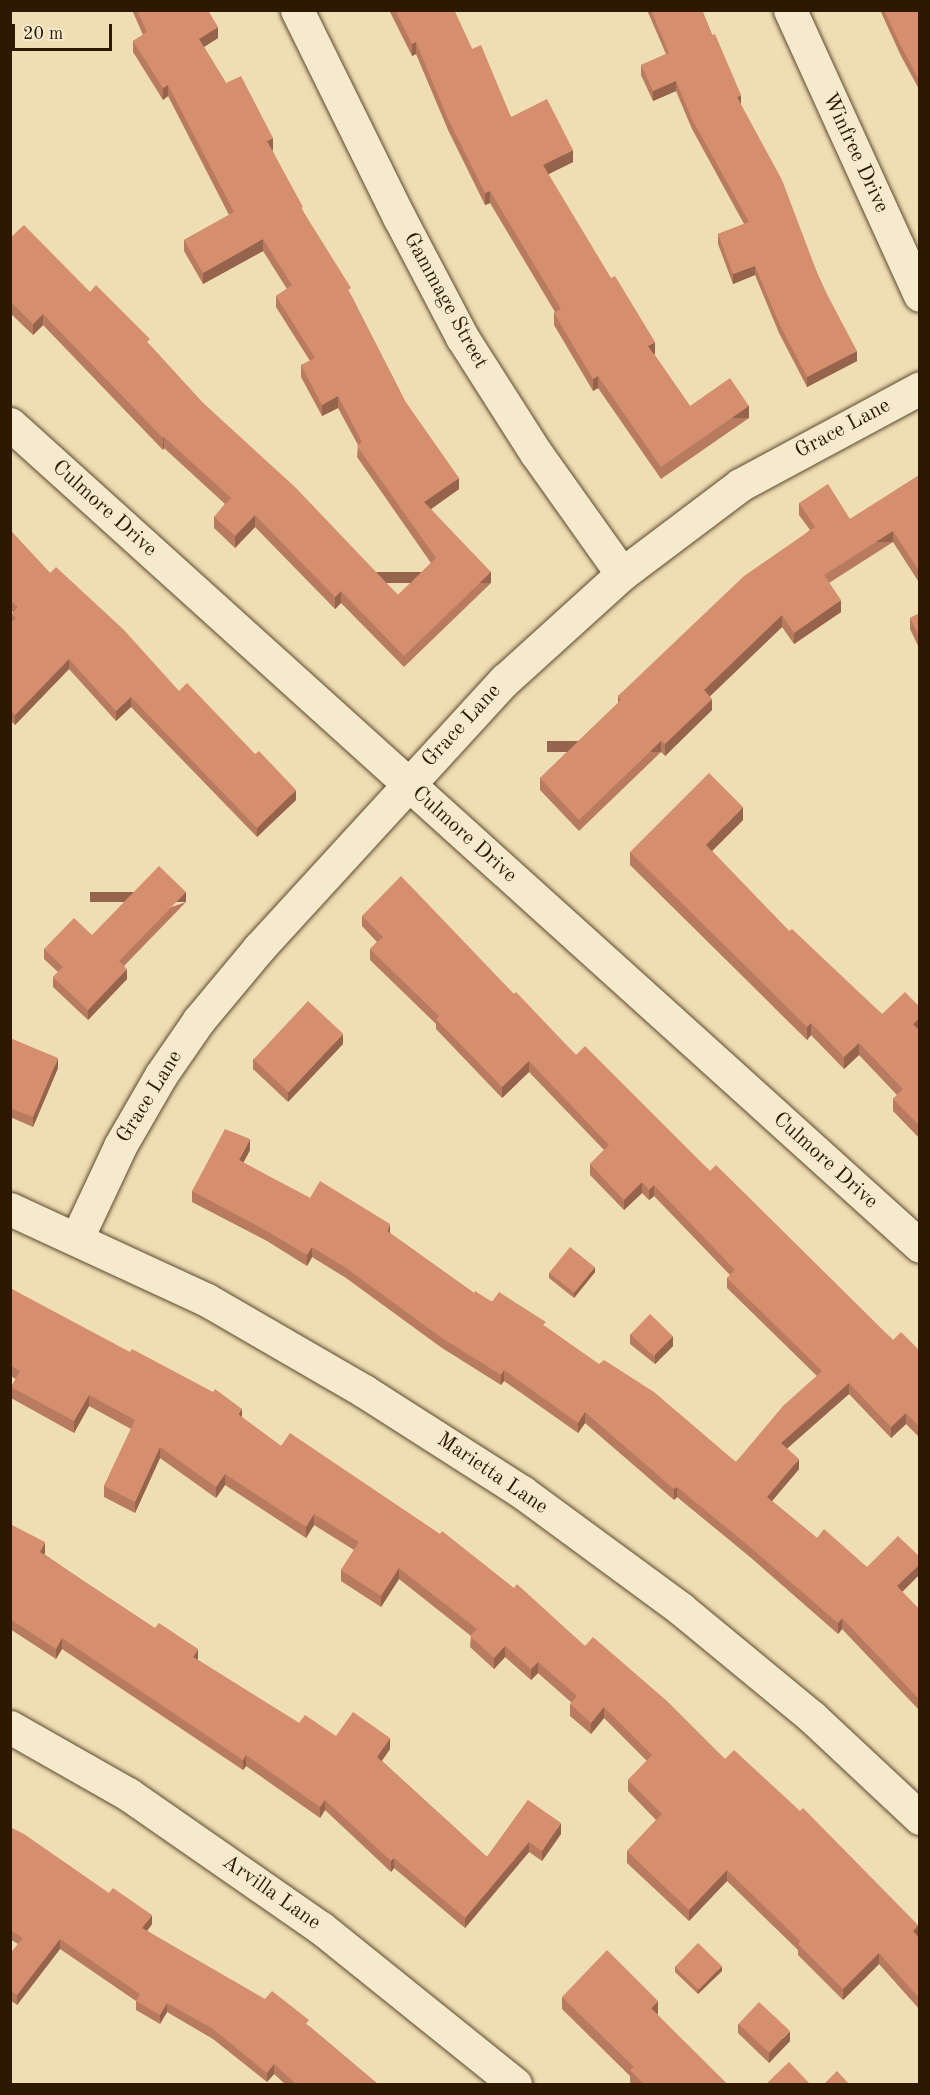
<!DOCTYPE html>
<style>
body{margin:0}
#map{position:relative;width:930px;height:2095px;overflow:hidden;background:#efddb3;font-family:"Old Standard TT",serif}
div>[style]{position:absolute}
.roads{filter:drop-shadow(0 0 2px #5e4a2d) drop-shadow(0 0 2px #5e4a2d)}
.minor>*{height:33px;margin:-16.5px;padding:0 16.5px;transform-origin:16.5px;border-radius:16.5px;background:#f5e9ce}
.wall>*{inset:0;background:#b87b5f}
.shaded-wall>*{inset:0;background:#96644d;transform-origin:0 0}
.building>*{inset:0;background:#d68f6e;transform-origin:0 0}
span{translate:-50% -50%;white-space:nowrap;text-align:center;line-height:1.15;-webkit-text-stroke:4.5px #f5e9ce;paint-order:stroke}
.street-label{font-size:21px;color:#2e1900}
.frame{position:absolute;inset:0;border:12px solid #2e1900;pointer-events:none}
.scale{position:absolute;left:12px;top:24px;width:100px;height:27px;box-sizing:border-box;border:3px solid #2e1900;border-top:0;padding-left:8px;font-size:18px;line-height:21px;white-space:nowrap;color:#2e1900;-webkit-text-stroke:4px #f5e9ce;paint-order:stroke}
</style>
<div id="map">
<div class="roads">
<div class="minor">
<i style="left:297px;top:10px;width:231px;rotate:63.8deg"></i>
<i style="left:399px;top:217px;width:136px;rotate:62.3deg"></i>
<i style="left:462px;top:337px;width:138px;rotate:57.5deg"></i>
<i style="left:536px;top:453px;width:148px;rotate:54.6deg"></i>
<i style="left:790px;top:10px;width:313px;rotate:65.5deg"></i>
<i style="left:10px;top:424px;width:1226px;rotate:42.09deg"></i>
<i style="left:10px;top:1209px;width:217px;rotate:24.8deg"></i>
<i style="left:207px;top:1300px;width:181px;rotate:30.1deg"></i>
<i style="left:364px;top:1391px;width:188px;rotate:32.6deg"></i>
<i style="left:522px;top:1492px;width:197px;rotate:36.3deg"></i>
<i style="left:681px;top:1609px;width:170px;rotate:39.5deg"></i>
<i style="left:812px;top:1717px;width:148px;rotate:43.1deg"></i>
<i style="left:77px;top:1238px;width:102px;rotate:-64.9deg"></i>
<i style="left:120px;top:1146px;width:82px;rotate:-60deg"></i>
<i style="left:161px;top:1075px;width:67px;rotate:-55.4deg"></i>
<i style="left:199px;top:1020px;width:94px;rotate:-50.2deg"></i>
<i style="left:259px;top:948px;width:364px;rotate:-47.5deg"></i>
<i style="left:505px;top:680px;width:158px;rotate:-42.2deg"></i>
<i style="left:622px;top:574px;width:148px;rotate:-37deg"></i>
<i style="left:740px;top:485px;width:204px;rotate:-28.3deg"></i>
<i style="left:10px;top:1727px;width:136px;rotate:29.6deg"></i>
<i style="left:128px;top:1794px;width:235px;rotate:34.8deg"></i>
<i style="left:321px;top:1928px;width:249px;rotate:38.8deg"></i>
</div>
</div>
<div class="wall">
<i style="clip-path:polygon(132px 10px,208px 10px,218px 38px,204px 47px,226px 83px,273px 150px,272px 150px,303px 211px,351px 295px,405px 401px,459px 489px,431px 509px,491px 583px,404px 667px,341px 603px,335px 609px,255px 527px,235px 548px,214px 528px,214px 517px,225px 504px,164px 448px,163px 450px,43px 325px,33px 335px,10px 313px,10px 238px,90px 292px,150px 345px,201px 401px,398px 595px,431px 563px,357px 457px,358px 445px,338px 408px,322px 416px,301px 377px,301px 365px,310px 361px,276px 307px,276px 296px,287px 289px,263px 251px,203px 284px,184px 251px,184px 240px,229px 215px,168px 96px,163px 100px,133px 52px,133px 41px,143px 35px)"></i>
<i style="clip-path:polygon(389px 10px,454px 10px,472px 49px,511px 117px,573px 162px,548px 174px,655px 354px,654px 354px,690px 406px,749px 418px,661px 479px,598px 388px,593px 391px,554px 325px,554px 313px,555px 312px,490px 203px,485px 205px,448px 130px,416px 54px,412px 56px)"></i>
<i style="clip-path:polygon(647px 10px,702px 10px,741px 105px,857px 361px,807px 387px,779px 333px,755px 275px,733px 284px,718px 244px,718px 234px,744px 224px,692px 129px,676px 91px,653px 101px,641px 75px,641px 65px,666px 54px)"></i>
<i style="clip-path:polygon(880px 10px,920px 10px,920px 91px,901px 56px)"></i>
<i style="clip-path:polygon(920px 476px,920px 584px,893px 542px,829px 583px,841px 612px,794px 644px,782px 627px,710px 696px,712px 710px,665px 756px,661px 752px,579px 831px,540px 790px,540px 778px,618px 703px,618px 696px,810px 530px,799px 515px,799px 503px,850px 519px)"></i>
<i style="clip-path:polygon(10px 530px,50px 573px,296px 800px,257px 837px,131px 707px,116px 721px,69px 669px,15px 725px,10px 720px,10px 624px,12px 623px,12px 614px,13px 612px,10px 609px)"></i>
<i style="clip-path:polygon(920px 613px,920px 650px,910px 629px,910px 618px)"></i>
<i style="clip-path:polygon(743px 820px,712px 851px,789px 931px,882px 1014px,920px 1031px,920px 1139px,893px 1111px,893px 1099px,897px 1095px,859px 1055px,844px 1069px,811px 1035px,807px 1040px,630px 865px,630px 852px)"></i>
<i style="clip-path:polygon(186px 902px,124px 966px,127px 979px,88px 1020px,53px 987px,53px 977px,58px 972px,44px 959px,44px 949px,92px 935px)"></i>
<i style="clip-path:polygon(362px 916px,514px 994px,576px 1055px,710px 1171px,893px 1340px,920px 1351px,920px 1438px,906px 1424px,891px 1438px,849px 1394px,787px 1448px,799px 1469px,772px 1501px,817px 1538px,867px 1567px,920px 1557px,920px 1574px,902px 1592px,920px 1610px,919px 1710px,842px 1629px,838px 1634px,750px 1557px,677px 1497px,674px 1500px,585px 1423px,578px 1433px,504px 1381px,501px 1385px,442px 1348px,346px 1278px,312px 1257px,307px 1266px,267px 1241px,192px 1202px,192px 1191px,250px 1150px,243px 1163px,310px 1198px,390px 1233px,474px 1293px,546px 1327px,736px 1462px,817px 1376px,727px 1288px,727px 1278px,730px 1275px,654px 1196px,649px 1200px,642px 1193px,624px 1210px,590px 1175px,590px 1164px,604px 1150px,529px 1072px,502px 1098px,436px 1029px,436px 1024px,370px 960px,370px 949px,377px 942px,362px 926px)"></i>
<i style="clip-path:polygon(10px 1038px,58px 1068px,33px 1127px,10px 1117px)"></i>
<i style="clip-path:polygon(343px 1044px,288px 1102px,253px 1069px,253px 1059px)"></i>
<i style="clip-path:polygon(595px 1272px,574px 1298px,549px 1278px,549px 1273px)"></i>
<i style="clip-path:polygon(10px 1288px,242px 1418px,281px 1446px,585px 1646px,725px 1759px,918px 1936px,918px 1937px,920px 1939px,920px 2010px,879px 1964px,843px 2000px,798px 1955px,798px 1950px,727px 1881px,689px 1921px,627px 1863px,627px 1851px,656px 1820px,628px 1791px,628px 1780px,647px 1761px,604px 1718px,591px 1734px,570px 1716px,570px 1704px,572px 1703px,538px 1673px,531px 1680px,505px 1657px,494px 1669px,470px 1647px,471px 1636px,399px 1579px,381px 1607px,341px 1581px,341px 1570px,354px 1550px,314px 1525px,306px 1538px,225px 1485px,216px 1498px,160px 1458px,135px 1513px,104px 1497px,104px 1486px,131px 1429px,89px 1406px,74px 1433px,11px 1398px,11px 1387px,16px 1379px,10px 1376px)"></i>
<i style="clip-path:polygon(630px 1334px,673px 1346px,655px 1364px,630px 1344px)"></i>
<i style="clip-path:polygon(10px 1524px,45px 1553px,44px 1554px,198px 1660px,299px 1723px,336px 1736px,390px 1749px,382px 1761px,487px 1857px,528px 1800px,561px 1834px,542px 1861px,529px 1852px,465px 1928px,394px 1868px,391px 1872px,325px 1810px,320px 1818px,246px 1766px,243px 1770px,62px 1649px,56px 1659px,10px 1629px)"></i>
<i style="clip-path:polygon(10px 1827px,152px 1924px,147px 1931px,309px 2026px,379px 2085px,286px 2085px,274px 2074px,267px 2082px,213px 2039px,167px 2012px,160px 2024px,136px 2010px,136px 2001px,60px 1949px,17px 2005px,10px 2000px,10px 1954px,18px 1944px,10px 1939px)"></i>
<i style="clip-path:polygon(675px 1966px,722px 1971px,698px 1994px,675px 1972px)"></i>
<i style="clip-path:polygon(562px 1997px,658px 2013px,657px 2015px,728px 2085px,632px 2085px,630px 2082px,630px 2076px,562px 2009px)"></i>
<i style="clip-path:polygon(738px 2024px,790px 2041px,769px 2063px,738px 2033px)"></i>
</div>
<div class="shaded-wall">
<i style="clip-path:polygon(218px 27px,218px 38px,199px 50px,199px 39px)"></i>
<i style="clip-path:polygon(416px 42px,416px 54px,412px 56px,412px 44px)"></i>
<i style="clip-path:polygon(676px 81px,676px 91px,653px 101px,653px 91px)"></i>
<i style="clip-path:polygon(168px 85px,168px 96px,163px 100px,163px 88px)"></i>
<i style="clip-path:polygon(741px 95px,741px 105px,737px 97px)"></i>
<i style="clip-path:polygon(273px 138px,273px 150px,267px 153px,267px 141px)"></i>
<i style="clip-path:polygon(573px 150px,573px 162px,543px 177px,543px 165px)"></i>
<i style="clip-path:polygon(490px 191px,490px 203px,485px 205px,485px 193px)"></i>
<i style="clip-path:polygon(263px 239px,263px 251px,203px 284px,203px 273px)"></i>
<i style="clip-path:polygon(755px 266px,755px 275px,733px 284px,733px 274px)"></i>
<i style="clip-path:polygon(43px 314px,43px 325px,33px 335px,33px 324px)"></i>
<i style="clip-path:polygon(655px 342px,655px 354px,648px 358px,648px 346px)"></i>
<i style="clip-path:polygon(857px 351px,857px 361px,807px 387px,807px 377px)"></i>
<i style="clip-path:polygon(598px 376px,598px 388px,593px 391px,593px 379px)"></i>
<i style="clip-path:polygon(338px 396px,338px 408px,322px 416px,322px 405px)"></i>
<i style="left:749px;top:406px;width:12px;height:107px;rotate:90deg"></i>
<i style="clip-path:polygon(164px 437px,164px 448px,163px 450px,163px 438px)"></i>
<i style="clip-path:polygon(459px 478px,459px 489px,424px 514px,424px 502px)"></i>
<i style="clip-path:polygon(255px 515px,255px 527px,235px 548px,235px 536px)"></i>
<i style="left:893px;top:531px;width:11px;height:82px;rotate:90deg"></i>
<i style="left:491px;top:572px;width:11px;height:121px;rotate:90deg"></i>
<i style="clip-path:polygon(341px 591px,341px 603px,335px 609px,335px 597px)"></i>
<i style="clip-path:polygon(841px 600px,841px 612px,794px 644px,794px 633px)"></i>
<i style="clip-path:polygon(782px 615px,782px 627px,704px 702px,704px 690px)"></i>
<i style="clip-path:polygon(69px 659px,69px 669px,15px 725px,15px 715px)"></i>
<i style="clip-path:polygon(131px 697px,131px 707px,116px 721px,116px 711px)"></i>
<i style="clip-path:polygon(712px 699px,712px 710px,665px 756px,665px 744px)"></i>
<i style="left:661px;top:741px;width:11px;height:114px;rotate:90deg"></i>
<i style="clip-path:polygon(296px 790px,296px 800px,257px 837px,257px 828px)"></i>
<i style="clip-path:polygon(743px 807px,743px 820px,706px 857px,706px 845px)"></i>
<i style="left:186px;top:892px;width:10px;height:96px;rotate:90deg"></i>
<i style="clip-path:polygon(127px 969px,127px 979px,88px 1020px,88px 1010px)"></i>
<i style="clip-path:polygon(920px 1017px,920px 1030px,913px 1036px,913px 1024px)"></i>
<i style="clip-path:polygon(811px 1023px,811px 1035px,807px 1040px,807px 1027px)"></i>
<i style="clip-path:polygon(343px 1034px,343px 1044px,288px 1102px,288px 1092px)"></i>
<i style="clip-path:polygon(859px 1043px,859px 1055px,844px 1069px,844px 1057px)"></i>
<i style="clip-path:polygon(58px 1058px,58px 1068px,33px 1127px,33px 1117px)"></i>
<i style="clip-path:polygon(529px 1061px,529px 1072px,502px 1098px,502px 1087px)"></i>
<i style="clip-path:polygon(250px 1139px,250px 1150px,239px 1171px,239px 1160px)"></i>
<i style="clip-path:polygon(642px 1182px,642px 1193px,624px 1210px,624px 1200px)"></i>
<i style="clip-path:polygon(654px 1185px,654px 1196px,649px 1200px,649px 1190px)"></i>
<i style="clip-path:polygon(390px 1224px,390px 1235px,387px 1231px)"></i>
<i style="clip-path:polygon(312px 1247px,312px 1257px,307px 1266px,307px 1255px)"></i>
<i style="clip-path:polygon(595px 1267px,595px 1272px,574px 1298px,574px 1293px)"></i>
<i style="clip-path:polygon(673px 1336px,673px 1346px,655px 1364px,655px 1354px)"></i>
<i style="clip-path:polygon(504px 1370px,504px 1381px,501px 1385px,501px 1375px)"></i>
<i style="clip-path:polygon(849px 1383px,849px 1394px,781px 1454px,781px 1443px)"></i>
<i style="clip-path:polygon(89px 1395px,89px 1406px,74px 1433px,74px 1421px)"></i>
<i style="clip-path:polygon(242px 1409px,242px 1420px,238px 1414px)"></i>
<i style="clip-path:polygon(585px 1412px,585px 1423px,578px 1433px,578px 1423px)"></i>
<i style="clip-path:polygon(906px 1413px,906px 1424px,891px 1438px,891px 1427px)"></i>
<i style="clip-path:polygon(160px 1447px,160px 1458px,135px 1513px,135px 1502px)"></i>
<i style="clip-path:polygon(799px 1459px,799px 1469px,767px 1507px,767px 1497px)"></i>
<i style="clip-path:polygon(225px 1474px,225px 1485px,216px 1498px,216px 1487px)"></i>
<i style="clip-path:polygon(677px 1487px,677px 1497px,674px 1500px,674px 1489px)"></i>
<i style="clip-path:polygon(314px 1514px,314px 1525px,306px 1538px,306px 1527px)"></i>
<i style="clip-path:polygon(45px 1542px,45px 1553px,40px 1562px,40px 1552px)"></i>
<i style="clip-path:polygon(920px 1564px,920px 1574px,897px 1597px,897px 1586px)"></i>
<i style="clip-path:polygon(399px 1568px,399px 1579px,381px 1607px,381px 1596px)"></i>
<i style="clip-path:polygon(842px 1618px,842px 1629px,838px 1634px,838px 1623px)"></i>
<i style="clip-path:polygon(62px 1638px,62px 1649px,56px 1659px,56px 1649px)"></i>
<i style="clip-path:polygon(505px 1646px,505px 1657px,494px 1669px,494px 1658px)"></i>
<i style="clip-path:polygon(198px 1649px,198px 1660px,193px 1657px)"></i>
<i style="clip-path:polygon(538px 1662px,538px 1673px,531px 1680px,531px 1669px)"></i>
<i style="clip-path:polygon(604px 1707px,604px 1718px,591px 1734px,591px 1723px)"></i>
<i style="clip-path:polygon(390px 1738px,390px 1749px,377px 1767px,377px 1757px)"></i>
<i style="clip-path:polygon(246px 1755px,246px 1766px,243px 1770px,243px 1760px)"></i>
<i style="clip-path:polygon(325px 1800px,325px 1810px,320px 1818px,320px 1807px)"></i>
<i style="clip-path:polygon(561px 1823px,561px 1834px,542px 1861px,542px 1851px)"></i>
<i style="clip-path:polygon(529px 1842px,529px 1852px,465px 1928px,465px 1918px)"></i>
<i style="clip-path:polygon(394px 1858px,394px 1868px,391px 1872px,391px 1861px)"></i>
<i style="clip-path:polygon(727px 1870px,727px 1881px,689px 1921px,689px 1910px)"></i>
<i style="clip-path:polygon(152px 1915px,152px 1924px,142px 1938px,142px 1928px)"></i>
<i style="clip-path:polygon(918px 1925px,918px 1936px,913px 1942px,913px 1931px)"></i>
<i style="clip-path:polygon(60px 1939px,60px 1949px,17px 2005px,17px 1995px)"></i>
<i style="clip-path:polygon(879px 1953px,879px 1964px,843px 2000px,843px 1989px)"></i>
<i style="clip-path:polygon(722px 1966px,722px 1971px,698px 1994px,698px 1989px)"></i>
<i style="clip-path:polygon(658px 2001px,658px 2013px,651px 2021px,651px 2008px)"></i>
<i style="clip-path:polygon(167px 2003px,167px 2012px,160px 2024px,160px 2015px)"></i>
<i style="clip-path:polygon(790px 2031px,790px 2041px,769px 2063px,769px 2053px)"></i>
<i style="clip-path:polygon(274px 2064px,274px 2074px,267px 2082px,267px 2073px)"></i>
</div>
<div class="building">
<i style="clip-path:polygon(137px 10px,208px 10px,218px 27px,199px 39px,226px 83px,241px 76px,273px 138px,267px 141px,303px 207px,301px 208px,351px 288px,348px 290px,405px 401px,459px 478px,424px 502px,491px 572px,404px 656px,341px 591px,335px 597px,255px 515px,235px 536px,214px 517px,231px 498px,164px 437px,163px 438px,43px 314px,33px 324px,10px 301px,10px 238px,24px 225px,90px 292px,96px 285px,150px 339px,147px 342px,201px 401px,295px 487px,398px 595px,436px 558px,357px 446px,362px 442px,338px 396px,322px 405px,301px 365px,315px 358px,276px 296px,292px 285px,263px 239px,203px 273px,184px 240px,234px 212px,168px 85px,163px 88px,133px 41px,147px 32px)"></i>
<i style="clip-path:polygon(395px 10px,454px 10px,472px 49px,481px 45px,511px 117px,547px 99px,573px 150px,543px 165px,611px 278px,615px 276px,655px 342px,648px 346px,690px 406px,730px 378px,749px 406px,661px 467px,598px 376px,593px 379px,554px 313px,561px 309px,490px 191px,485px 193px,448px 119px,416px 42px,412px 44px)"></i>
<i style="clip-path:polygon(651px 10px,702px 10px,712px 35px,715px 34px,741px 95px,737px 97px,782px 180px,821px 283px,857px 351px,807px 377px,779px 323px,755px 266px,733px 274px,718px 234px,749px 222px,692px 119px,676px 81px,653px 91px,641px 65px,669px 53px)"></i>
<i style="clip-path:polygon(884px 10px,920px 10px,920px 82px,901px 46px)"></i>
<i style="clip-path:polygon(919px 475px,920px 572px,893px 531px,824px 575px,841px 600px,794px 633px,782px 615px,704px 690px,712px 699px,665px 744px,661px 741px,579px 820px,540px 778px,621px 700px,618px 696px,744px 576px,815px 527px,799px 503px,828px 484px,850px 519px)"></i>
<i style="clip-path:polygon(10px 530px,50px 573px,56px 567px,124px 630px,179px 691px,187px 683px,255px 754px,259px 751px,296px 790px,257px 828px,131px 697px,116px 711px,69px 659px,15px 715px,10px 710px,10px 624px,16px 618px,12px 614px,18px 607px,10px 600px)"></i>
<i style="clip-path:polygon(920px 613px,920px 638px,910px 618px)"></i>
<i style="clip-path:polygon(709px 773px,743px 807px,706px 845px,789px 931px,792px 929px,882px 1014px,905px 992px,920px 1007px,920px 1017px,913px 1024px,920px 1031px,920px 1126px,893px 1099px,903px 1089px,859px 1043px,844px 1057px,811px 1023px,807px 1027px,630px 852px)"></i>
<i style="clip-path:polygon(159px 866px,186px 892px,119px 961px,127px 969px,88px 1010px,53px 977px,63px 967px,44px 949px,74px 918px,92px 935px)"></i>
<i style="clip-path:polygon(401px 876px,514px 994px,516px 992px,576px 1055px,585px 1046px,710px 1171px,716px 1165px,893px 1340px,901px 1332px,920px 1351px,920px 1427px,906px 1413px,891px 1427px,849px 1383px,781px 1443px,799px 1459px,767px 1497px,817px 1538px,824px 1529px,867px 1567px,898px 1536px,920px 1557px,920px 1564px,897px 1586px,920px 1610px,919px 1699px,842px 1618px,838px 1623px,750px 1547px,677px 1487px,674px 1489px,585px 1412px,578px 1423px,504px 1370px,501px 1375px,442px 1338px,346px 1268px,312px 1247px,307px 1255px,267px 1231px,192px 1191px,225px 1129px,250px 1139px,239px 1160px,310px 1198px,320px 1181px,390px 1224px,387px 1231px,474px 1293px,475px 1291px,492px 1302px,499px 1292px,546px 1322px,543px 1325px,599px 1364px,604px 1360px,654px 1392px,736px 1462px,783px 1406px,822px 1371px,727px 1278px,735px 1270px,654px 1185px,649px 1190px,642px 1182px,624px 1200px,590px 1164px,609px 1145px,529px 1061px,502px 1087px,436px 1019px,439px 1016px,370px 949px,383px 937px,362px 916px)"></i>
<i style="left:308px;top:1001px;width:48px;height:80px;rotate:43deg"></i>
<i style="clip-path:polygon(10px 1038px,58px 1058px,33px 1117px,10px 1108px)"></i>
<i style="left:570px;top:1247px;width:32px;height:33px;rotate:39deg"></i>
<i style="clip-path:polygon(10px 1288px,130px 1352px,132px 1349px,213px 1392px,215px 1389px,242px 1409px,238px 1414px,281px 1446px,290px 1433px,440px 1534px,442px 1531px,514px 1588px,517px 1584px,585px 1646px,593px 1637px,667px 1701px,725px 1759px,734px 1750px,800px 1811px,803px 1808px,918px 1925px,913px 1931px,920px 1939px,920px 1999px,879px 1953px,843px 1989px,798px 1944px,800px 1941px,727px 1870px,689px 1910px,627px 1851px,662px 1814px,628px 1780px,652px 1755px,604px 1707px,591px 1723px,570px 1704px,577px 1696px,538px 1662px,531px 1669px,505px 1646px,494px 1658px,470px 1636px,477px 1629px,399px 1568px,381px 1596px,341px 1570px,359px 1542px,314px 1514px,306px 1527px,225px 1474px,216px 1487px,160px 1447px,135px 1502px,104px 1486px,135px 1420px,89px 1395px,74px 1421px,11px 1387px,20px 1371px,10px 1365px)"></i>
<i style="left:650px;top:1314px;width:32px;height:28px;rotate:44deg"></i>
<i style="clip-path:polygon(10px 1524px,45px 1542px,40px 1552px,155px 1628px,159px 1623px,198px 1649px,193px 1657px,299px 1723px,305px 1715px,336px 1736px,353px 1712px,390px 1738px,377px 1757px,487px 1857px,528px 1800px,561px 1823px,542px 1851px,529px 1842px,465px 1918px,394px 1858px,391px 1861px,325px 1800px,320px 1807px,246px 1755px,243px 1760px,62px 1638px,56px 1649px,10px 1619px)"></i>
<i style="clip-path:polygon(10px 1827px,24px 1834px,109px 1893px,113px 1888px,152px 1915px,142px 1928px,265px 1999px,272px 1991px,309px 2020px,306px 2024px,379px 2085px,297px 2085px,274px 2064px,267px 2073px,213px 2029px,167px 2003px,160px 2015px,136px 2001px,140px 1994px,60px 1939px,17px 1995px,10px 1990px,10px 1954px,23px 1938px,10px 1930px)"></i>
<i style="left:698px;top:1943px;width:33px;height:33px;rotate:44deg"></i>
<i style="clip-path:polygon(607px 1950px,658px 2001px,651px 2008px,728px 2085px,645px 2085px,630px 2070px,634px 2067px,562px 1997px)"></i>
<i style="left:759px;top:2002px;width:42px;height:30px;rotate:43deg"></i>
<i style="clip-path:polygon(789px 2062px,811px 2085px,765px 2085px)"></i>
<i style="clip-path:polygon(837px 2071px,850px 2085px,823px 2085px)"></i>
</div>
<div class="street-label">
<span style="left:855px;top:153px;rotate:65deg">Winfree Drive</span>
<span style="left:445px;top:301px;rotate:61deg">Gammage Street</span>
<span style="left:843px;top:429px;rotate:-28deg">Grace Lane</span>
<span style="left:104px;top:509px;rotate:42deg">Culmore Drive</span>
<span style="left:462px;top:726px;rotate:-47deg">Grace Lane</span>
<span style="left:464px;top:835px;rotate:42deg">Culmore Drive</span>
<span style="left:150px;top:1097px;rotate:-58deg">Grace Lane</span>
<span style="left:825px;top:1161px;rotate:42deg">Culmore Drive</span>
<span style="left:492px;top:1474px;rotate:34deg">Marietta Lane</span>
<span style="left:271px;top:1893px;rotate:35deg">Arvilla Lane</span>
</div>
<div class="frame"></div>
<div class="scale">20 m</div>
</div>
